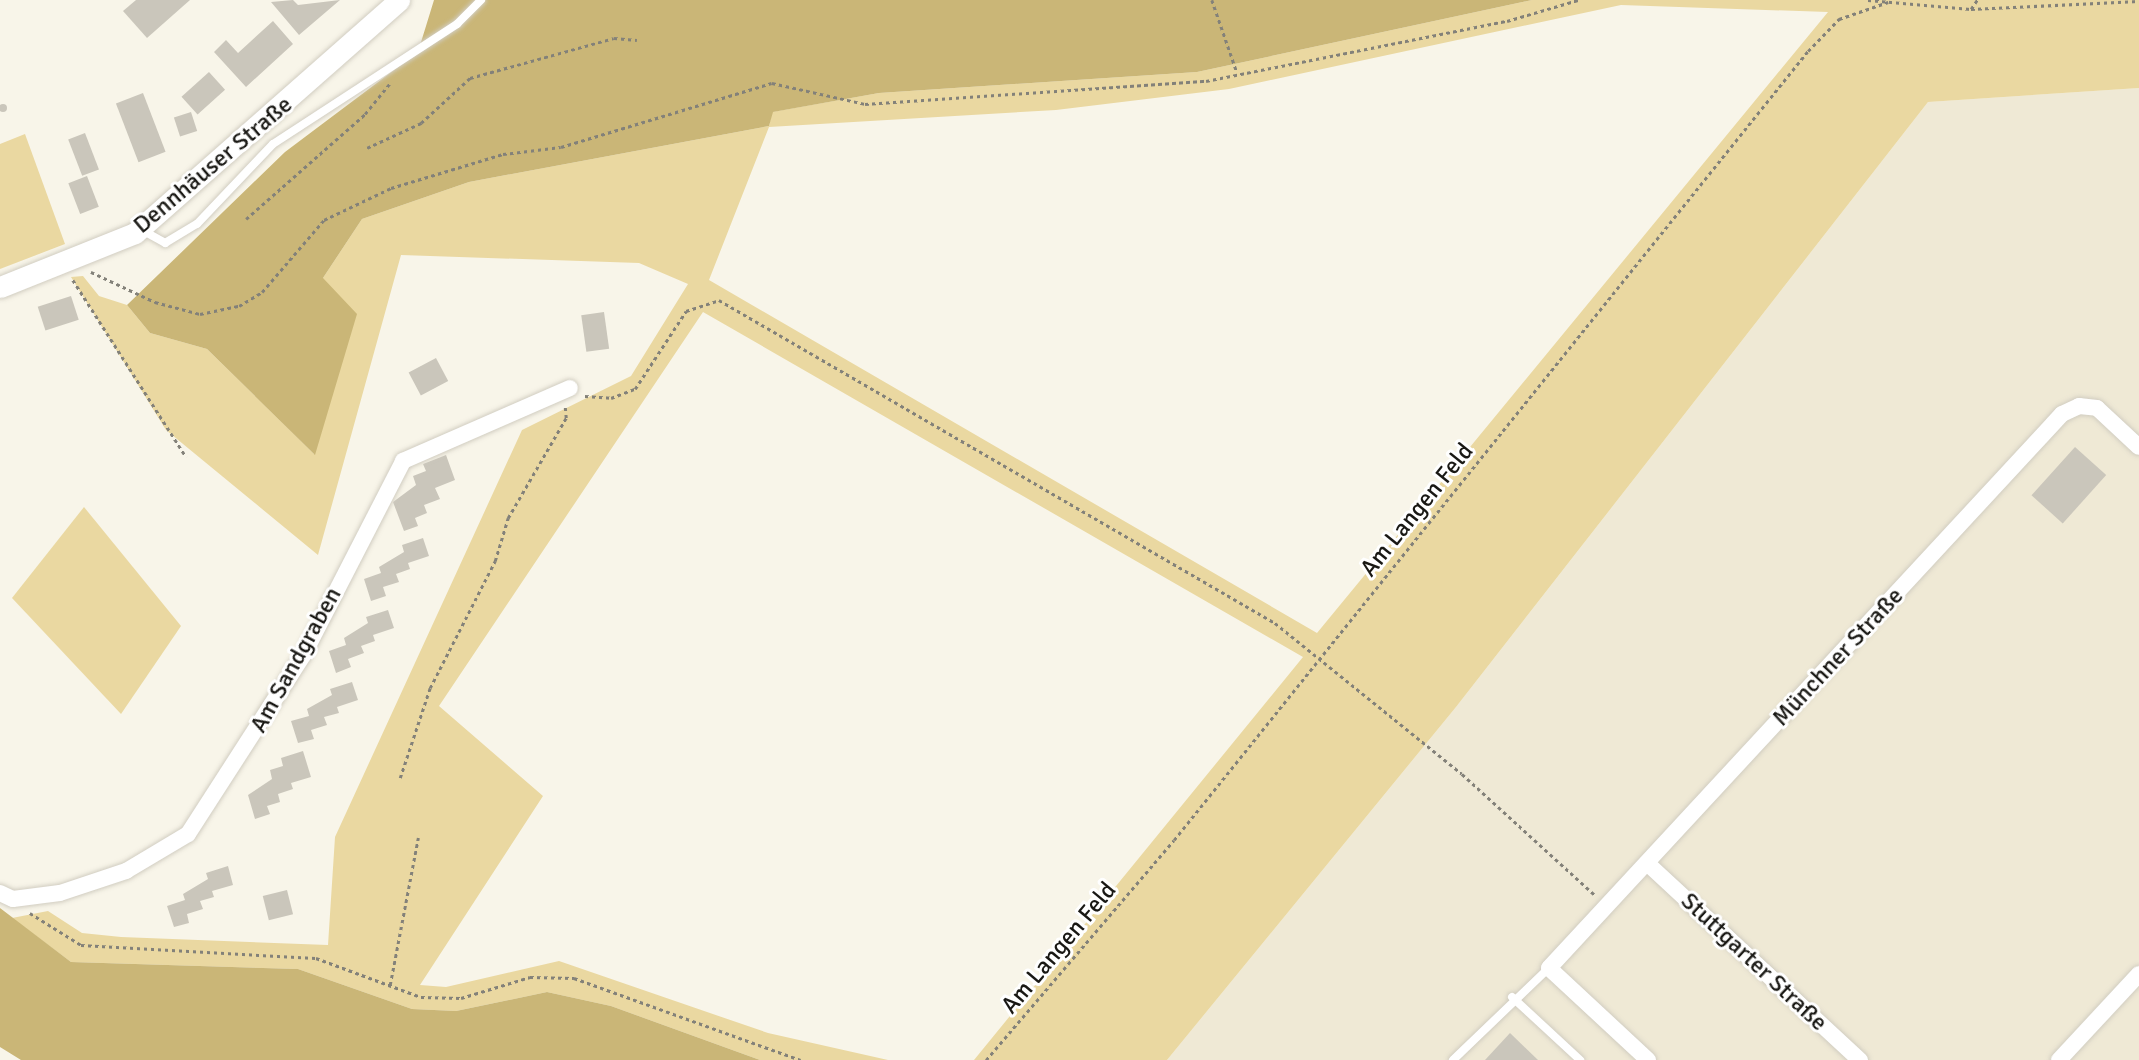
<!DOCTYPE html>
<meta charset="utf-8">
<style>
body{margin:0}
#map{position:relative;width:2139px;height:1060px;overflow:hidden;background:#f8f5e9;font-family:Signika,sans-serif}
div>[style]{position:absolute}
.built>*{inset:0;background:#efe9d5}
.green>*{inset:0;background:#ead8a1}
.forest>*{inset:0;background:#cab677}
.building>*{inset:0;background:#cac6bb;transform-origin:0 0}
.round{border-radius:50%}
.path>*{height:2.5px;margin-top:-1.25px;transform-origin:0;background:repeating-linear-gradient(90deg,#838179 0 3.5px,transparent 0 7px)}
.roads{filter:drop-shadow(0 0 2px #d1cdc1) drop-shadow(0 0 2px #d1cdc1)}
.lane>*{height:8px;margin:-4px;padding:0 4px;transform-origin:4px;border-radius:4px;background:#fff}
.street>*{height:16px;margin:-8px;padding:0 8px;transform-origin:8px;border-radius:8px;background:#fff}
.secondary>*{height:21px;margin:-10.5px;padding:0 10.5px;transform-origin:10.5px;border-radius:10.5px;background:#fff}
span{translate:-50% -50%;white-space:nowrap;text-align:center;line-height:1.15;-webkit-text-stroke:6px #fff;paint-order:stroke}
.street-label{font-size:24px;color:#191814}
</style>
<div id="map">
<div class="built">
<i style="clip-path:polygon(2139px 88px,2139px 1060px,1167px 1060px,1456px 707px,1928px 102px)"></i>
</div>
<div class="green">
<i style="clip-path:polygon(evenodd,1532px 0,2139px 0,2139px 88px,1928px 102px,1456px 707px,1167px 1060px,974px 1060px,1303px 657px,703px 312px,439px 706px,543px 796px,420px 985px,446px 987px,559px 961px,768px 1033px,888px 1060px,760px 1060px,611px 1006px,547px 992px,456px 1011px,412px 1009px,298px 969px,71px 962px,12px 918px,48px 911px,82px 933px,121px 937px,328px 945px,335px 837px,522px 430px,631px 376px,688px 284px,639px 263px,401px 255px,318px 555px,166px 430px,71px 277px,83px 276px,99px 296px,127px 305px,150px 333px,207px 349px,314px 454px,323px 278px,362px 219px,469px 182px,769px 126px,772px 112px,879px 93px,1197px 72px,1532px 0,1621px 5px,1828px 12px,1317px 633px,709px 280px,769px 127px,1056px 110px,1229px 89px,1621px 5px)"></i>
<i style="clip-path:polygon(25px 134px,65px 244px,0 269px,0 144px)"></i>
<i style="clip-path:polygon(84px 507px,181px 626px,121px 714px,12px 598px)"></i>
</div>
<div class="forest">
<i style="clip-path:polygon(434px 0,1532px 0,1197px 72px,879px 93px,773px 112px,769px 126px,469px 182px,362px 219px,323px 278px,357px 314px,315px 455px,207px 349px,150px 333px,127px 305px,285px 152px,418px 52px)"></i>
<i style="clip-path:polygon(0 908px,71px 962px,298px 969px,412px 1009px,456px 1011px,547px 992px,611px 1006px,760px 1060px,21px 1060px,0 1047px)"></i>
</div>
<div class="building">
<i style="clip-path:polygon(136px 0,190px 0,147px 38px,123px 11px)"></i>
<i style="clip-path:polygon(293px 0,298px 5px,340px 0,299px 35px,271px 2px)"></i>
<i style="clip-path:polygon(273px 21px,293px 44px,246px 87px,214px 52px,226px 40px,238px 53px)"></i>
<i style="left:209px;top:72px;width:24px;height:37px;rotate:48deg"></i>
<i style="left:143px;top:93px;width:63px;height:29px;rotate:69deg"></i>
<i class="round" style="left:-1px;top:104px;width:8px;height:8px"></i>
<i style="left:191px;top:112px;width:20px;height:18px;rotate:72deg"></i>
<i style="left:85px;top:133px;width:39px;height:18px;rotate:69deg"></i>
<i style="left:87px;top:176px;width:33px;height:20px;rotate:69deg"></i>
<i style="left:71px;top:296px;width:25px;height:35px;rotate:72deg"></i>
<i style="left:604px;top:312px;width:37px;height:23px;rotate:82deg"></i>
<i style="left:436px;top:358px;width:26px;height:31px;rotate:62deg"></i>
<i style="left:2075px;top:447px;width:42px;height:65px;rotate:42deg"></i>
<i style="clip-path:polygon(446px 455px,455px 480px,435px 488px,440px 499px,424px 505px,427px 513px,415px 518px,418px 526px,404px 531px,393px 502px,416px 485px,413px 476px,426px 471px,423px 464px)"></i>
<i style="clip-path:polygon(423px 538px,429px 556px,408px 563px,410px 569px,396px 574px,399px 582px,383px 587px,386px 596px,371px 601px,364px 579px,381px 573px,379px 567px,404px 552px,402px 545px)"></i>
<i style="clip-path:polygon(388px 610px,394px 628px,373px 635px,375px 641px,361px 646px,364px 653px,348px 659px,351px 667px,336px 673px,329px 651px,346px 645px,344px 638px,368px 623px,366px 617px)"></i>
<i style="clip-path:polygon(352px 682px,358px 700px,337px 707px,339px 713px,324px 717px,327px 725px,311px 730px,314px 739px,298px 743px,291px 721px,309px 716px,307px 709px,332px 695px,330px 689px)"></i>
<i style="clip-path:polygon(303px 751px,311px 777px,291px 783px,293px 789px,278px 794px,280px 802px,267px 806px,270px 814px,255px 819px,248px 795px,272px 779px,270px 770px,283px 766px,281px 758px)"></i>
<i style="clip-path:polygon(228px 866px,233px 885px,212px 891px,214px 897px,200px 901px,203px 909px,187px 914px,189px 923px,174px 927px,167px 906px,185px 900px,183px 894px,208px 879px,206px 873px)"></i>
<i style="left:287px;top:890px;width:25px;height:25px;rotate:76deg"></i>
<i style="clip-path:polygon(1510px 1033px,1538px 1060px,1485px 1060px)"></i>
</div>
<div class="path">
<i style="left:1212px;top:0;width:76px;rotate:70.9deg"></i>
<i style="left:1868px;top:0;width:103px;rotate:5deg"></i>
<i style="left:1971px;top:9px;width:11px;rotate:-56deg"></i>
<i style="left:1971px;top:9px;width:168px;rotate:-2.7deg"></i>
<i style="left:367px;top:148px;width:60px;rotate:-24.8deg"></i>
<i style="left:421px;top:123px;width:67px;rotate:-42.6deg"></i>
<i style="left:470px;top:78px;width:149px;rotate:-15.5deg"></i>
<i style="left:614px;top:38px;width:23px;rotate:5deg"></i>
<i style="left:246px;top:219px;width:159px;rotate:-41.4deg"></i>
<i style="left:365px;top:114px;width:40px;rotate:-51deg"></i>
<i style="left:91px;top:272px;width:71px;rotate:25.1deg"></i>
<i style="left:155px;top:302px;width:47px;rotate:14.9deg"></i>
<i style="left:200px;top:314px;width:40px;rotate:-12deg"></i>
<i style="left:239px;top:306px;width:27px;rotate:-31deg"></i>
<i style="left:262px;top:292px;width:95px;rotate:-49.3deg"></i>
<i style="left:324px;top:220px;width:74px;rotate:-25.5deg"></i>
<i style="left:391px;top:188px;width:117px;rotate:-16.9deg"></i>
<i style="left:503px;top:154px;width:58px;rotate:-6.9deg"></i>
<i style="left:561px;top:147px;width:220px;rotate:-16.9deg"></i>
<i style="left:772px;top:83px;width:95px;rotate:12.7deg"></i>
<i style="left:865px;top:104px;width:342px;rotate:-3.9deg"></i>
<i style="left:1206px;top:81px;width:307px;rotate:-11.3deg"></i>
<i style="left:1507px;top:21px;width:74px;rotate:-16.5deg"></i>
<i style="left:73px;top:280px;width:210px;rotate:57.4deg"></i>
<i style="left:585px;top:396px;width:26px;rotate:4deg"></i>
<i style="left:611px;top:398px;width:26px;rotate:-21deg"></i>
<i style="left:635px;top:389px;width:93px;rotate:-56.8deg"></i>
<i style="left:686px;top:311px;width:35px;rotate:-18deg"></i>
<i style="left:719px;top:300px;width:643px;rotate:30.15deg"></i>
<i style="left:1275px;top:623px;width:240px;rotate:38.9deg"></i>
<i style="left:1462px;top:774px;width:180px;rotate:42.3deg"></i>
<i style="left:400px;top:778px;width:95px;rotate:-71.6deg"></i>
<i style="left:430px;top:688px;width:143px;rotate:-62.9deg"></i>
<i style="left:495px;top:561px;width:45px;rotate:-73.2deg"></i>
<i style="left:508px;top:518px;width:116px;rotate:-59.9deg"></i>
<i style="left:566px;top:418px;width:11px;rotate:-95deg"></i>
<i style="left:30px;top:913px;width:60px;rotate:32.1deg"></i>
<i style="left:81px;top:945px;width:235px;rotate:3.2deg"></i>
<i style="left:316px;top:958px;width:112px;rotate:20.4deg"></i>
<i style="left:421px;top:997px;width:40px;rotate:1.4deg"></i>
<i style="left:461px;top:998px;width:72px;rotate:-16.9deg"></i>
<i style="left:530px;top:977px;width:44px;rotate:1.3deg"></i>
<i style="left:574px;top:978px;width:241px;rotate:19.9deg"></i>
<i style="left:390px;top:985px;width:150px;rotate:-79.2deg"></i>
<i style="left:986px;top:1060px;width:289px;rotate:-49.5deg"></i>
<i style="left:1174px;top:840px;width:1012px;rotate:-51.22deg"></i>
<i style="left:1808px;top:51px;width:45px;rotate:-45.9deg"></i>
<i style="left:1839px;top:19px;width:52px;rotate:-19.1deg"></i>
</div>
<div class="roads">
<div class="lane">
<i style="left:140px;top:229px;width:29px;rotate:29deg"></i>
<i style="left:165px;top:243px;width:37px;rotate:-31deg"></i>
<i style="left:197px;top:224px;width:110px;rotate:-46.5deg"></i>
<i style="left:273px;top:144px;width:220px;rotate:-33.1deg"></i>
<i style="left:457px;top:24px;width:34px;rotate:-45deg"></i>
<i style="left:1512px;top:997px;width:93px;rotate:42.8deg"></i>
<i style="left:1453px;top:1060px;width:133px;rotate:-43.8deg"></i>
</div>
<div class="street">
<i style="left:1648px;top:864px;width:289px;rotate:42.8deg"></i>
<i style="left:0;top:893px;width:14px;rotate:25deg"></i>
<i style="left:13px;top:899px;width:47px;rotate:-7.3deg"></i>
<i style="left:60px;top:893px;width:70px;rotate:-18.4deg"></i>
<i style="left:126px;top:871px;width:72px;rotate:-30.8deg"></i>
<i style="left:188px;top:834px;width:214px;rotate:-57.2deg"></i>
<i style="left:304px;top:654px;width:217px;rotate:-62.8deg"></i>
<i style="left:403px;top:461px;width:182px;rotate:-23.6deg"></i>
<i style="left:1648px;top:1060px;width:135px;rotate:-137.1deg"></i>
<i style="left:1549px;top:968px;width:755px;rotate:-47.2deg"></i>
<i style="left:2062px;top:414px;width:19px;rotate:-25deg"></i>
<i style="left:2079px;top:406px;width:18px;rotate:6deg"></i>
<i style="left:2097px;top:408px;width:57px;rotate:42.9deg"></i>
<i style="left:2059px;top:1060px;width:117px;rotate:-47.1deg"></i>
</div>
<div class="secondary">
<i style="left:0;top:287px;width:145px;rotate:-21.8deg"></i>
<i style="left:135px;top:233px;width:352px;rotate:-41.4deg"></i>
</div>
</div>
<div class="street-label">
<span style="left:213px;top:165px;rotate:-40deg">Dennhäuser Straße</span>
<span style="left:1417px;top:510px;rotate:-51deg">Am Langen Feld</span>
<span style="left:1838px;top:657px;rotate:-47deg">Münchner Straße</span>
<span style="left:296px;top:660px;rotate:-61deg">Am Sandgraben</span>
<span style="left:1059px;top:948px;rotate:-50deg">Am Langen Feld</span>
<span style="left:1754px;top:962px;rotate:43deg">Stuttgarter Straße</span>
</div>
</div>
